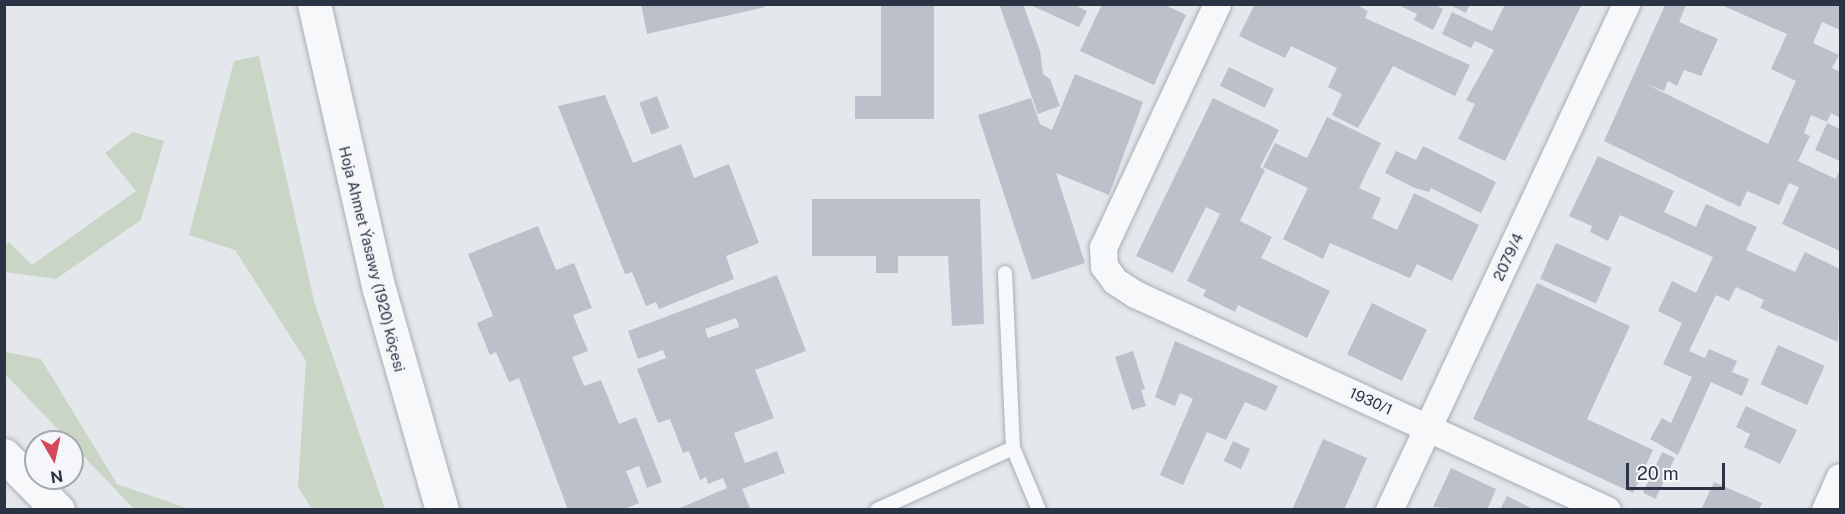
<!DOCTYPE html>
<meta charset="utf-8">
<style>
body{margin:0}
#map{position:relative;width:1845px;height:514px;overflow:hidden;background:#e4e7ec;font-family:"Public Sans",sans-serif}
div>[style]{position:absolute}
.green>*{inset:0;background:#c9d6c5}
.building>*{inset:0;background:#bbc0ca;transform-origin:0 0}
.roads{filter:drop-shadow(0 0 2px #a9aeb7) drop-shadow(0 0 2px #a9aeb7)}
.service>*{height:14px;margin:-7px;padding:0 7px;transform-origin:7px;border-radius:7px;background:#f7f8fa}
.minor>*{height:27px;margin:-13.5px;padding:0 13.5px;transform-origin:13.5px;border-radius:13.5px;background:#f7f8fa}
.tertiary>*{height:33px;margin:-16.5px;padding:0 16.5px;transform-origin:16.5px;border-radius:16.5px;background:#f7f8fa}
span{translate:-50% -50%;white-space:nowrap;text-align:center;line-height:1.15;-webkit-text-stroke:6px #f4f6f9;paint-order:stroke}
.street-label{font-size:15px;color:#2b3445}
.frame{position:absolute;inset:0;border:6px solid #2b3445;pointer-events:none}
.north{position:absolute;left:24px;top:430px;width:60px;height:60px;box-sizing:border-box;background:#f4f6f9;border:2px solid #a4a8b1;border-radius:50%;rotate:171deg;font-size:16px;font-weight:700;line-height:24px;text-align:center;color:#2b3445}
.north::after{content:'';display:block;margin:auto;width:21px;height:27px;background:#d1495b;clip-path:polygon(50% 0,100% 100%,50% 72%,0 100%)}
.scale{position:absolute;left:1626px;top:463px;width:99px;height:27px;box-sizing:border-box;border:3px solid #2b3445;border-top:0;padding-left:8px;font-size:18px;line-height:21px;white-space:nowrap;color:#2b3445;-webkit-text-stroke:4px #f4f6f9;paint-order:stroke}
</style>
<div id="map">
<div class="green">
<i style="clip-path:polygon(259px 56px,314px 301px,385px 509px,312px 509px,298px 487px,306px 361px,235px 250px,189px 235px,234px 61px)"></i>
<i style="clip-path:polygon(133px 132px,164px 141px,141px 220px,56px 279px,5px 272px,5px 247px,9px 242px,32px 265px,136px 191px,105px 153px)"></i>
<i style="clip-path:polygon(5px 352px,41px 359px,117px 484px,189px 509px,134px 509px,5px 374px)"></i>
</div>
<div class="building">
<i style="clip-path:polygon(641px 4px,764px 4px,765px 7px,647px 34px)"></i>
<i style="clip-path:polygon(881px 4px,934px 4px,934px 119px,855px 119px,855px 96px,881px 96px)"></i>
<i style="clip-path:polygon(999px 4px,1023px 4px,1040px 51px,1043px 74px,1050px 79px,1060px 106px,1038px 114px)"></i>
<i style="clip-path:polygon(1028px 4px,1073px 4px,1087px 11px,1079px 27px)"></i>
<i style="clip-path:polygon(1102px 4px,1163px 4px,1186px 15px,1154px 85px,1080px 51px)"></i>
<i style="clip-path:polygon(1255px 4px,1355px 4px,1368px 11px,1365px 18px,1470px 65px,1455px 96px,1393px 66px,1358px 128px,1332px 115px,1342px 94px,1328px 87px,1337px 68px,1291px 46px,1285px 58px,1239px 36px)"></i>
<i style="clip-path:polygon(1396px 4px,1434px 4px,1443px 9px,1433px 30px,1414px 20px,1417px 14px)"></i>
<i style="clip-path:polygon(1448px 4px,1470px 4px,1466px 13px)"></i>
<i style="clip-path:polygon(1505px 4px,1582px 4px,1505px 161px,1458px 139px,1475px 104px,1466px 100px,1494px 50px,1475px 41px,1471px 48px,1442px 34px,1452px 12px,1492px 31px)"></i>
<i style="clip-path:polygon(1719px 4px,1840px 4px,1840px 30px,1822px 22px,1813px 43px,1839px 55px,1832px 68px,1840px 72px,1840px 118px,1831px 113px,1827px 122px,1811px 115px,1804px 133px,1810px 136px,1798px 161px,1836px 179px,1840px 169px,1840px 251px,1782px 224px,1799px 187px,1789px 183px,1779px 205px,1747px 191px,1740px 207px,1604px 141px,1665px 5px,1686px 5px,1679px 22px,1718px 39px,1701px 76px,1684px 70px,1677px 86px,1668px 81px,1664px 91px,1646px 84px,1768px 144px,1796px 81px,1771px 69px,1787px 34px)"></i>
<i style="left:1229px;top:67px;width:50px;height:21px;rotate:26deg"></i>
<i style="clip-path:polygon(1075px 74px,1143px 102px,1109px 195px,1056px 173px,1085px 263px,1032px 280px,978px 115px,1031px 98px,1040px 124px,1052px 130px)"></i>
<i style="clip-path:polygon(605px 95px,633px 163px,681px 144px,694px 178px,729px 164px,759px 243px,726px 256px,734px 279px,659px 309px,656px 302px,646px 306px,632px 272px,625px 274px,558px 106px)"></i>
<i style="left:657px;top:96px;width:34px;height:19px;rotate:69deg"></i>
<i style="clip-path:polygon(1213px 98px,1279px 130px,1260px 167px,1265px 170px,1240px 221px,1272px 237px,1261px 258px,1330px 291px,1307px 338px,1238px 305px,1235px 312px,1203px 296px,1206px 290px,1187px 281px,1220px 214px,1206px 207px,1173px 273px,1136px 256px)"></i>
<i style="clip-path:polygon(1327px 117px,1381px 143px,1359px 188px,1381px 198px,1372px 218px,1397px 230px,1414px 193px,1479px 225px,1452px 281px,1417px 264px,1410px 278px,1330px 243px,1323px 259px,1283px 239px,1308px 188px,1263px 167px,1275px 143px,1307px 158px)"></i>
<i style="clip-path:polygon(1827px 123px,1840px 129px,1840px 161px,1815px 150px)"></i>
<i style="clip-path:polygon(1423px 146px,1496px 182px,1481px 213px,1431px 188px,1429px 192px,1415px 188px,1385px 173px,1396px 151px,1416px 160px)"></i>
<i style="clip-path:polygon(1598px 156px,1674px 191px,1664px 212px,1696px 227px,1706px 204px,1757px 227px,1746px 250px,1795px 272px,1805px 252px,1840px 269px,1838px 342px,1760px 308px,1764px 300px,1736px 287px,1729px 301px,1716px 295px,1689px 351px,1705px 358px,1709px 349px,1737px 361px,1732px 372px,1749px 379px,1742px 396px,1711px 382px,1678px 455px,1650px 439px,1662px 418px,1671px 423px,1692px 377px,1663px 364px,1682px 323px,1658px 311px,1672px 281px,1696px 293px,1713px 257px,1620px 215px,1608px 241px,1590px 232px,1592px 226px,1569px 216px)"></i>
<i style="clip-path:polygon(812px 199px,980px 199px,984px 324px,952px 326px,948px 256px,898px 256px,898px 273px,876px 273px,876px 256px,812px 256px)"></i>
<i style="clip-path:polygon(538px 226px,556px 270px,574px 263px,592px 308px,573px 315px,588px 351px,572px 357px,584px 386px,601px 380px,619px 424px,636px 417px,662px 482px,647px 488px,639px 466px,626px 471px,639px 503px,622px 510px,568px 510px,519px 378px,509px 382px,496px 352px,490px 355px,477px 323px,493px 316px,468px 254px)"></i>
<i style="left:1556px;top:243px;width:61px;height:39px;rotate:24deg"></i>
<i style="clip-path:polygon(evenodd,777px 275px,806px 351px,755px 370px,774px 418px,734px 433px,745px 463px,777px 451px,785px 473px,742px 489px,751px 510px,675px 510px,727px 488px,723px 478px,708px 484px,706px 477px,700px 480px,689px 451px,683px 453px,670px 419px,658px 423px,637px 369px,666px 358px,663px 350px,638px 359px,628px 331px,777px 275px,736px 318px,739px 327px,708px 338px,705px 329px,736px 318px)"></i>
<i style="clip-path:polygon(1537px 283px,1630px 326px,1587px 419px,1653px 450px,1633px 493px,1473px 419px)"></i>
<i style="left:1372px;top:303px;width:61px;height:57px;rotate:26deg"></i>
<i style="clip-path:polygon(1175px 341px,1278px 386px,1266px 411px,1245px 402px,1226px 440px,1207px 432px,1183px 485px,1160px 475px,1193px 399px,1180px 393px,1175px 406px,1155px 397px)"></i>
<i style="left:1778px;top:345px;width:51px;height:43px;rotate:24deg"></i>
<i style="clip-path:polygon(1133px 351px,1145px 389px,1141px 390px,1146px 406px,1132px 410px,1115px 357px)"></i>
<i style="clip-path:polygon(1746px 406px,1797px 430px,1780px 464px,1744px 447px,1750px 434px,1736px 427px)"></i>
<i style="clip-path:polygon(1323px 439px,1367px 458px,1344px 510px,1292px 510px)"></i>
<i style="left:1233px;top:441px;width:19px;height:22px;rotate:25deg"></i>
<i style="left:1662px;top:452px;width:14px;height:45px;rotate:25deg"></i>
<i style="clip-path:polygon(1451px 468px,1496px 489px,1487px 510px,1433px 507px)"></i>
<i style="clip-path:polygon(1714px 482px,1762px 503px,1759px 510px,1701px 510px)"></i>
<i style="clip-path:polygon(1507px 496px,1535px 510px,1500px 510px)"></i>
</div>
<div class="roads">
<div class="service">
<i style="left:1005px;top:273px;width:175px;rotate:87.4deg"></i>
<i style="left:1013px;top:448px;width:67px;rotate:67.2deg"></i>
<i style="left:877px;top:510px;width:149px;rotate:-24.5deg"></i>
</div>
<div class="minor">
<i style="left:1217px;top:4px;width:268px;rotate:115.1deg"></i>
<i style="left:1103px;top:247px;width:19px;rotate:87deg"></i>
<i style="left:1104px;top:266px;width:19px;rotate:54deg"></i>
<i style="left:1115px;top:281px;width:24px;rotate:33deg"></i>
<i style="left:1135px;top:294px;width:519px;rotate:24.59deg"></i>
<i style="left:1389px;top:510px;width:559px;rotate:-64.9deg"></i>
<i style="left:1825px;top:510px;width:36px;rotate:-66deg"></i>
</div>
<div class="tertiary">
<i style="left:314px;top:4px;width:292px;rotate:77.2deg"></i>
<i style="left:379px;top:289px;width:230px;rotate:74.1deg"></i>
<i style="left:4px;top:455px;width:77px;rotate:45.5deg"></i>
</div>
</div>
<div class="street-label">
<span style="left:1508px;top:257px;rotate:-65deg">2079/4</span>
<span style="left:372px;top:259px;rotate:76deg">Hoja Ahmet Ýasawy (1920) köçesi</span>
<span style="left:1371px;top:401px;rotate:24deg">1930/1</span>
</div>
<div class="frame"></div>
<div class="north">N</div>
<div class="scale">20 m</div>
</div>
